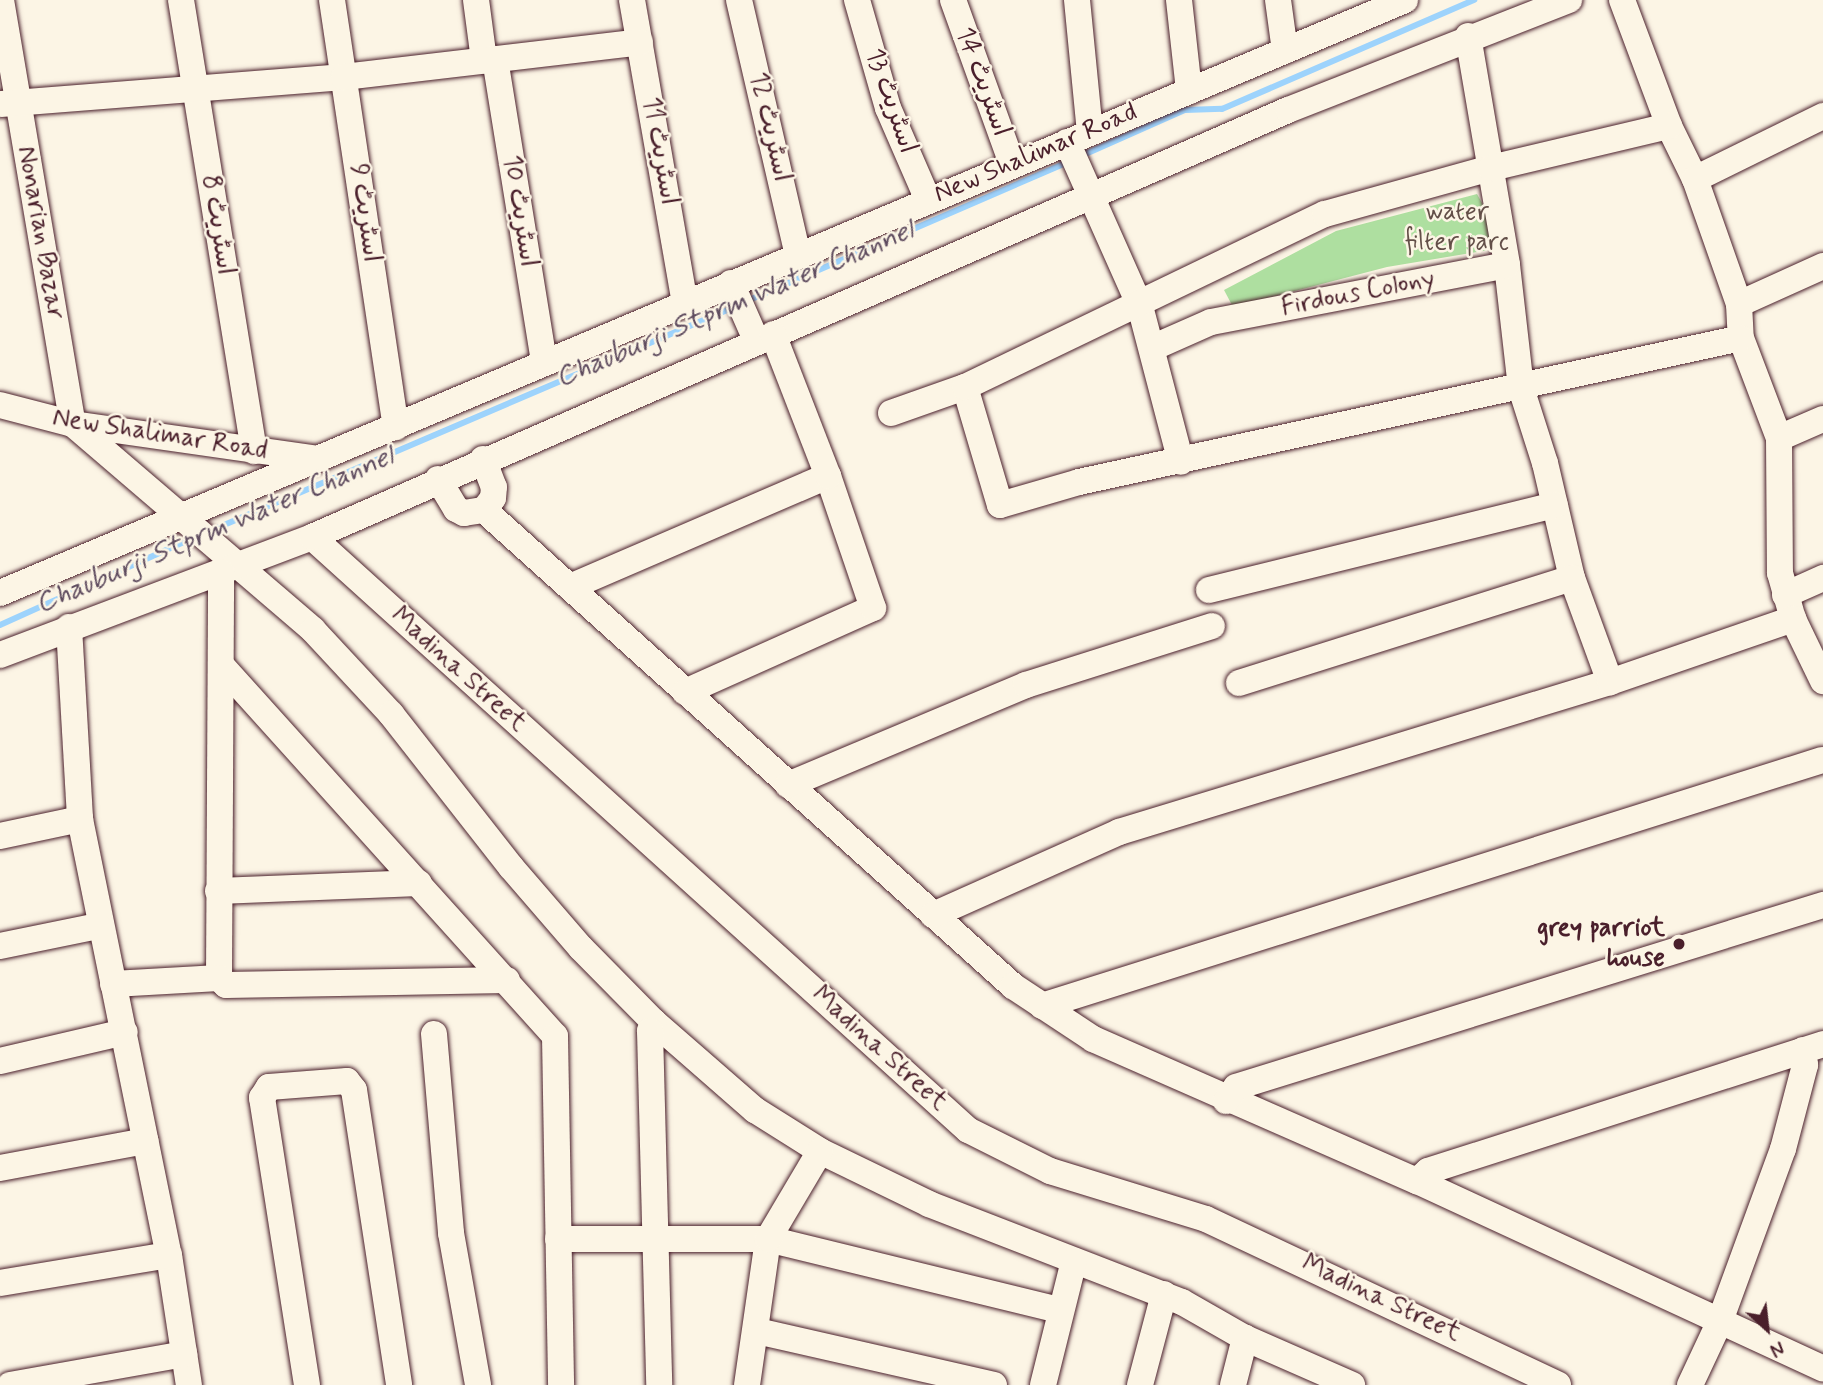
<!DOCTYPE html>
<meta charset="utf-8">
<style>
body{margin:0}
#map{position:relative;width:1823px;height:1385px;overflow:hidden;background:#fcf5e5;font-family:Mynerve,"Playpen Sans Arabic",sans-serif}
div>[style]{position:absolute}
.green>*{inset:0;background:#aedfa0}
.stream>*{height:6px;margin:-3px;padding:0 3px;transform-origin:3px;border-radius:3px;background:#9dd3fc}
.roads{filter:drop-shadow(0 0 2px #4a1f2b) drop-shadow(0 0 2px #4a1f2b)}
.minor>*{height:26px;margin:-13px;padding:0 13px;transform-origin:13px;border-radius:13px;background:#fcf5e5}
.dots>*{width:19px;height:19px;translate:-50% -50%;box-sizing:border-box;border:4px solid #fcf5e5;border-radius:50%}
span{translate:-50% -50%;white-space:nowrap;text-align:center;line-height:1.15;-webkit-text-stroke:5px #fcf5e5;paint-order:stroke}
.street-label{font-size:26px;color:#4a1f2b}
.park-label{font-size:26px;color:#634f48}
.poi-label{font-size:26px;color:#4a1f2b;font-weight:700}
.right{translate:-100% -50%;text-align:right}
.water-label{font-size:28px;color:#5f4c5f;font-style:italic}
.north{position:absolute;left:1732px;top:1294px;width:70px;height:70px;-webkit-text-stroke:5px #fcf5e5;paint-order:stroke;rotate:153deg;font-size:19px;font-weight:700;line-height:28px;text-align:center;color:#4a1f2b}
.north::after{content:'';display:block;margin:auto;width:24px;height:32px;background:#4a1f2b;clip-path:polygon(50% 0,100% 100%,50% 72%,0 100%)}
</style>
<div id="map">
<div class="green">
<i style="clip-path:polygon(1477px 194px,1507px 247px,1387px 267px,1233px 307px,1224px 290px,1336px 231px)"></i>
</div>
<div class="stream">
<i style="left:1081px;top:156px;width:114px;rotate:-23.9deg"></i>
<i style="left:1185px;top:110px;width:37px;rotate:-2deg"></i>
<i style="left:1222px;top:109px;width:275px;rotate:-23.4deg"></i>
<i style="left:747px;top:301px;width:350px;rotate:-23.4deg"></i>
<i style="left:210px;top:531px;width:570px;rotate:-23.15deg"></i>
<i style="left:0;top:625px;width:212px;rotate:-24.3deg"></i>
</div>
<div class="roads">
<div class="minor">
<i style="left:1px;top:0;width:430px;rotate:80.4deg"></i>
<i style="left:73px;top:424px;width:316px;rotate:40.6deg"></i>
<i style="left:313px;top:630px;width:115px;rotate:47.1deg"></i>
<i style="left:391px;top:714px;width:194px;rotate:51.9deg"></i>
<i style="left:511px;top:867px;width:107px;rotate:49.2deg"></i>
<i style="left:581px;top:948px;width:104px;rotate:45.4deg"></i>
<i style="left:654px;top:1022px;width:134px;rotate:41.1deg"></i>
<i style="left:755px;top:1110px;width:77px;rotate:32.2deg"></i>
<i style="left:820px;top:1151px;width:121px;rotate:25.9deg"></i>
<i style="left:929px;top:1204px;width:271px;rotate:21.2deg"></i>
<i style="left:1182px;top:1302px;width:73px;rotate:29.7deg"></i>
<i style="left:1245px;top:1338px;width:117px;rotate:23.7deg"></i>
<i style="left:181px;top:0;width:457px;rotate:80.8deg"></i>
<i style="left:332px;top:0;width:432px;rotate:81.5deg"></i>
<i style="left:476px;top:0;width:61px;rotate:82.4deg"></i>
<i style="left:632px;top:0;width:308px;rotate:80.1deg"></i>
<i style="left:739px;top:0;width:262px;rotate:77deg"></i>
<i style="left:857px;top:0;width:112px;rotate:74deg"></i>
<i style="left:888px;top:108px;width:100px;rotate:66.5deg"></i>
<i style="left:953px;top:0;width:174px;rotate:70.2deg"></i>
<i style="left:1077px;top:0;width:133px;rotate:84.4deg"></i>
<i style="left:1179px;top:0;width:92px;rotate:83.7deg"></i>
<i style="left:1278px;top:0;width:51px;rotate:82.2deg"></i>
<i style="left:1622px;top:0;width:134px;rotate:69.5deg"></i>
<i style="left:1669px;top:126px;width:59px;rotate:63.9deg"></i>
<i style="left:1695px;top:179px;width:133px;rotate:70.6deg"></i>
<i style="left:1739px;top:304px;width:34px;rotate:87deg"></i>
<i style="left:1741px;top:338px;width:107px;rotate:69.2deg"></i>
<i style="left:1779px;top:438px;width:135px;rotate:89.6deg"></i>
<i style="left:1780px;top:573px;width:48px;rotate:74.2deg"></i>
<i style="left:1793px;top:619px;width:69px;rotate:64.2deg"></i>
<i style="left:1468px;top:36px;width:232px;rotate:80.3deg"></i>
<i style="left:1507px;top:265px;width:124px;rotate:83.5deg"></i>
<i style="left:1521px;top:388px;width:79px;rotate:72.3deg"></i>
<i style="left:1545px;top:463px;width:118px;rotate:76.8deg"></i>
<i style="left:1572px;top:578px;width:111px;rotate:69.9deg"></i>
<i style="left:495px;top:59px;width:308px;rotate:80.8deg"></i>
<i style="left:1px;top:104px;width:344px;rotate:-4.5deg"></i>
<i style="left:344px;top:77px;width:298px;rotate:-6.7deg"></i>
<i style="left:1067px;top:142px;width:180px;rotate:66deg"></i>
<i style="left:1140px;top:306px;width:161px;rotate:75.3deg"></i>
<i style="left:1695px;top:179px;width:143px;rotate:-26.2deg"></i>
<i style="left:731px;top:283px;width:62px;rotate:66.3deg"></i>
<i style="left:1739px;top:304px;width:92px;rotate:-24.3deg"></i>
<i style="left:1152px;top:348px;width:64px;rotate:-23.8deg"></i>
<i style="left:1211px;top:322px;width:301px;rotate:-10.9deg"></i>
<i style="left:965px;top:387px;width:123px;rotate:73.5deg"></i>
<i style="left:1000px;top:505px;width:82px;rotate:-16.2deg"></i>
<i style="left:1079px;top:482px;width:677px;rotate:-12.27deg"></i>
<i style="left:0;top:405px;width:75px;rotate:14.6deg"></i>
<i style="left:73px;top:424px;width:249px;rotate:8.1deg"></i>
<i style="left:891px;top:413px;width:78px;rotate:-19.4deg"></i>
<i style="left:965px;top:387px;width:399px;rotate:-25.7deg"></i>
<i style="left:1325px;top:214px;width:172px;rotate:-15.5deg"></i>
<i style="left:1491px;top:168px;width:183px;rotate:-13.3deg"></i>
<i style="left:1779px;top:438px;width:48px;rotate:-23.4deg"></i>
<i style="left:483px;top:459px;width:30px;rotate:69deg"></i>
<i style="left:494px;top:487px;width:11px;rotate:95deg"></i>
<i style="left:493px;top:498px;width:15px;rotate:127deg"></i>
<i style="left:484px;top:510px;width:712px;rotate:41.98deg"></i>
<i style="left:1013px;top:986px;width:96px;rotate:33.5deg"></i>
<i style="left:1093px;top:1039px;width:354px;rotate:23.7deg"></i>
<i style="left:1417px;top:1181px;width:447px;rotate:24.8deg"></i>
<i style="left:438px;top:479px;width:35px;rotate:59deg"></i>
<i style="left:456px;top:509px;width:9px;rotate:27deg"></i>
<i style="left:464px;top:513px;width:20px;rotate:-9deg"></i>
<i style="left:312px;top:537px;width:884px;rotate:42.11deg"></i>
<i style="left:968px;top:1130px;width:92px;rotate:26.6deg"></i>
<i style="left:1050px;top:1171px;width:163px;rotate:17.1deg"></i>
<i style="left:1206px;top:1219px;width:389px;rotate:25.2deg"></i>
<i style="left:570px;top:587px;width:281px;rotate:-23.3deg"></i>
<i style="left:1209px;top:590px;width:356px;rotate:-13.8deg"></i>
<i style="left:0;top:593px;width:1525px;rotate:-22.88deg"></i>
<i style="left:1785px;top:595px;width:42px;rotate:-24.1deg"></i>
<i style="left:69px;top:627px;width:192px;rotate:86.7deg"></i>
<i style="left:80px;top:819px;width:445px;rotate:78.5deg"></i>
<i style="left:169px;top:1255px;width:132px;rotate:81.3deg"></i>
<i style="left:0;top:655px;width:334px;rotate:-20.7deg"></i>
<i style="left:312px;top:537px;width:1065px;rotate:-23.63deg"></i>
<i style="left:1288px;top:110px;width:302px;rotate:-21.4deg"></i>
<i style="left:221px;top:665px;width:499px;rotate:48deg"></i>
<i style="left:555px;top:1036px;width:349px;rotate:89deg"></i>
<i style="left:1239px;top:683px;width:349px;rotate:-17.5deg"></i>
<i style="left:685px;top:692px;width:206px;rotate:-24.1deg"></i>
<i style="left:873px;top:608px;width:139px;rotate:-108.8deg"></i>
<i style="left:828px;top:476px;width:152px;rotate:-111.2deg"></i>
<i style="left:788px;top:785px;width:258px;rotate:-22.8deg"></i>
<i style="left:1026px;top:685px;width:195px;rotate:-17.6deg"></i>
<i style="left:0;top:836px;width:82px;rotate:-12deg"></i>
<i style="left:218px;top:891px;width:201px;rotate:-2.3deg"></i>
<i style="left:933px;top:915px;width:204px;rotate:-24deg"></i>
<i style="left:1119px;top:832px;width:513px;rotate:-16.99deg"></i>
<i style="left:1610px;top:682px;width:194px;rotate:-19deg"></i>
<i style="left:0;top:946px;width:100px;rotate:-11.5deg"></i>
<i style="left:219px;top:978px;width:406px;rotate:-89.7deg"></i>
<i style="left:113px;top:984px;width:106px;rotate:-3.2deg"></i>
<i style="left:219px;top:978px;width:10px;rotate:45deg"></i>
<i style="left:226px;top:985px;width:281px;rotate:-1deg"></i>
<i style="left:1042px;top:1006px;width:818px;rotate:-17.5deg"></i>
<i style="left:654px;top:1022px;width:10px;rotate:114deg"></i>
<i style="left:650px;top:1031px;width:354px;rotate:88.5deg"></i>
<i style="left:434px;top:1034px;width:200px;rotate:85.1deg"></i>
<i style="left:451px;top:1233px;width:154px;rotate:79.9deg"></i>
<i style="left:0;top:1061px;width:128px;rotate:-13.1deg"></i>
<i style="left:1226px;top:1101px;width:17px;rotate:-54deg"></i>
<i style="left:1236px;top:1087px;width:615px;rotate:-17.23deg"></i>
<i style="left:0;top:1168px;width:148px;rotate:-10.5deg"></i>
<i style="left:1417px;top:1181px;width:15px;rotate:-42deg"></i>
<i style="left:1428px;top:1171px;width:415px;rotate:-17.8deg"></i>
<i style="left:558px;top:1239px;width:210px"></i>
<i style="left:768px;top:1239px;width:301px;rotate:13.7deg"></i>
<i style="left:0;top:1283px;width:171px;rotate:-9.4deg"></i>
<i style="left:757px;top:1331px;width:243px;rotate:12.8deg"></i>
<i style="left:10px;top:1385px;width:177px;rotate:-10.1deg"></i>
<i style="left:307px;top:1385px;width:291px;rotate:-98.9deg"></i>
<i style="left:262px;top:1098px;width:13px;rotate:-58deg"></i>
<i style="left:269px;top:1087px;width:78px;rotate:-4.4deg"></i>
<i style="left:347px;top:1081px;width:11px;rotate:52deg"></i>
<i style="left:354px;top:1090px;width:298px;rotate:81.3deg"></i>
<i style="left:747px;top:1385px;width:148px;rotate:-81.8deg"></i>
<i style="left:768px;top:1239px;width:102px;rotate:-59.4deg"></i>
<i style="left:1043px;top:1385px;width:128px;rotate:-76deg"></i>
<i style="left:1140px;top:1385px;width:94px;rotate:-75.2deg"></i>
<i style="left:1233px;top:1385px;width:49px;rotate:-75.7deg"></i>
<i style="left:1690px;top:1385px;width:71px;rotate:-64.9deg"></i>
<i style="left:1720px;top:1321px;width:183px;rotate:-69.9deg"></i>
<i style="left:1783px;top:1149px;width:87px;rotate:-75.3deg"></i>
<i style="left:1805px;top:1065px;width:15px;rotate:-98deg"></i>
</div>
</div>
<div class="dots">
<i style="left:1679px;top:944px;background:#4a1f2b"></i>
</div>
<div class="street-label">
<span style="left:982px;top:82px;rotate:70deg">اسٹریٹ 14</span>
<span style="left:890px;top:101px;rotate:71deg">اسٹریٹ 13</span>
<span style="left:769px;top:127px;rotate:77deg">اسٹریٹ 12</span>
<span style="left:659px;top:151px;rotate:80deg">اسٹریٹ 11</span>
<span style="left:1036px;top:154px;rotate:-23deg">New Shalimar Road</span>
<span style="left:519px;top:211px;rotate:81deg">اسٹریٹ 10</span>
<span style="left:364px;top:213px;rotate:82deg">اسٹریٹ 9</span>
<span style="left:217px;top:225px;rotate:81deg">اسٹریٹ 8</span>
<span style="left:40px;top:233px;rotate:80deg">Nonarian Bazar</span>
<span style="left:1358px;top:294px;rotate:-11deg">Firdous Colony</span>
<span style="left:160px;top:435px;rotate:9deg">New Shalimar Road</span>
<span style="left:458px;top:670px;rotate:42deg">Madina Street</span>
<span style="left:879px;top:1049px;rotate:42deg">Madina Street</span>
<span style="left:1381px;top:1299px;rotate:25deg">Madina Street</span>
</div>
<div class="park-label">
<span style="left:1457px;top:228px">water<br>filter parc</span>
</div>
<div class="poi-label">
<span class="right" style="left:1665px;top:944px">grey parriot<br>house</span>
</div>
<div class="water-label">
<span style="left:735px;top:305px;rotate:-23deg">Chauburji Stprm Water Channel</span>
<span style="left:215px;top:531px;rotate:-23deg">Chauburji Stprm Water Channel</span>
</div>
<div class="north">N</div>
</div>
